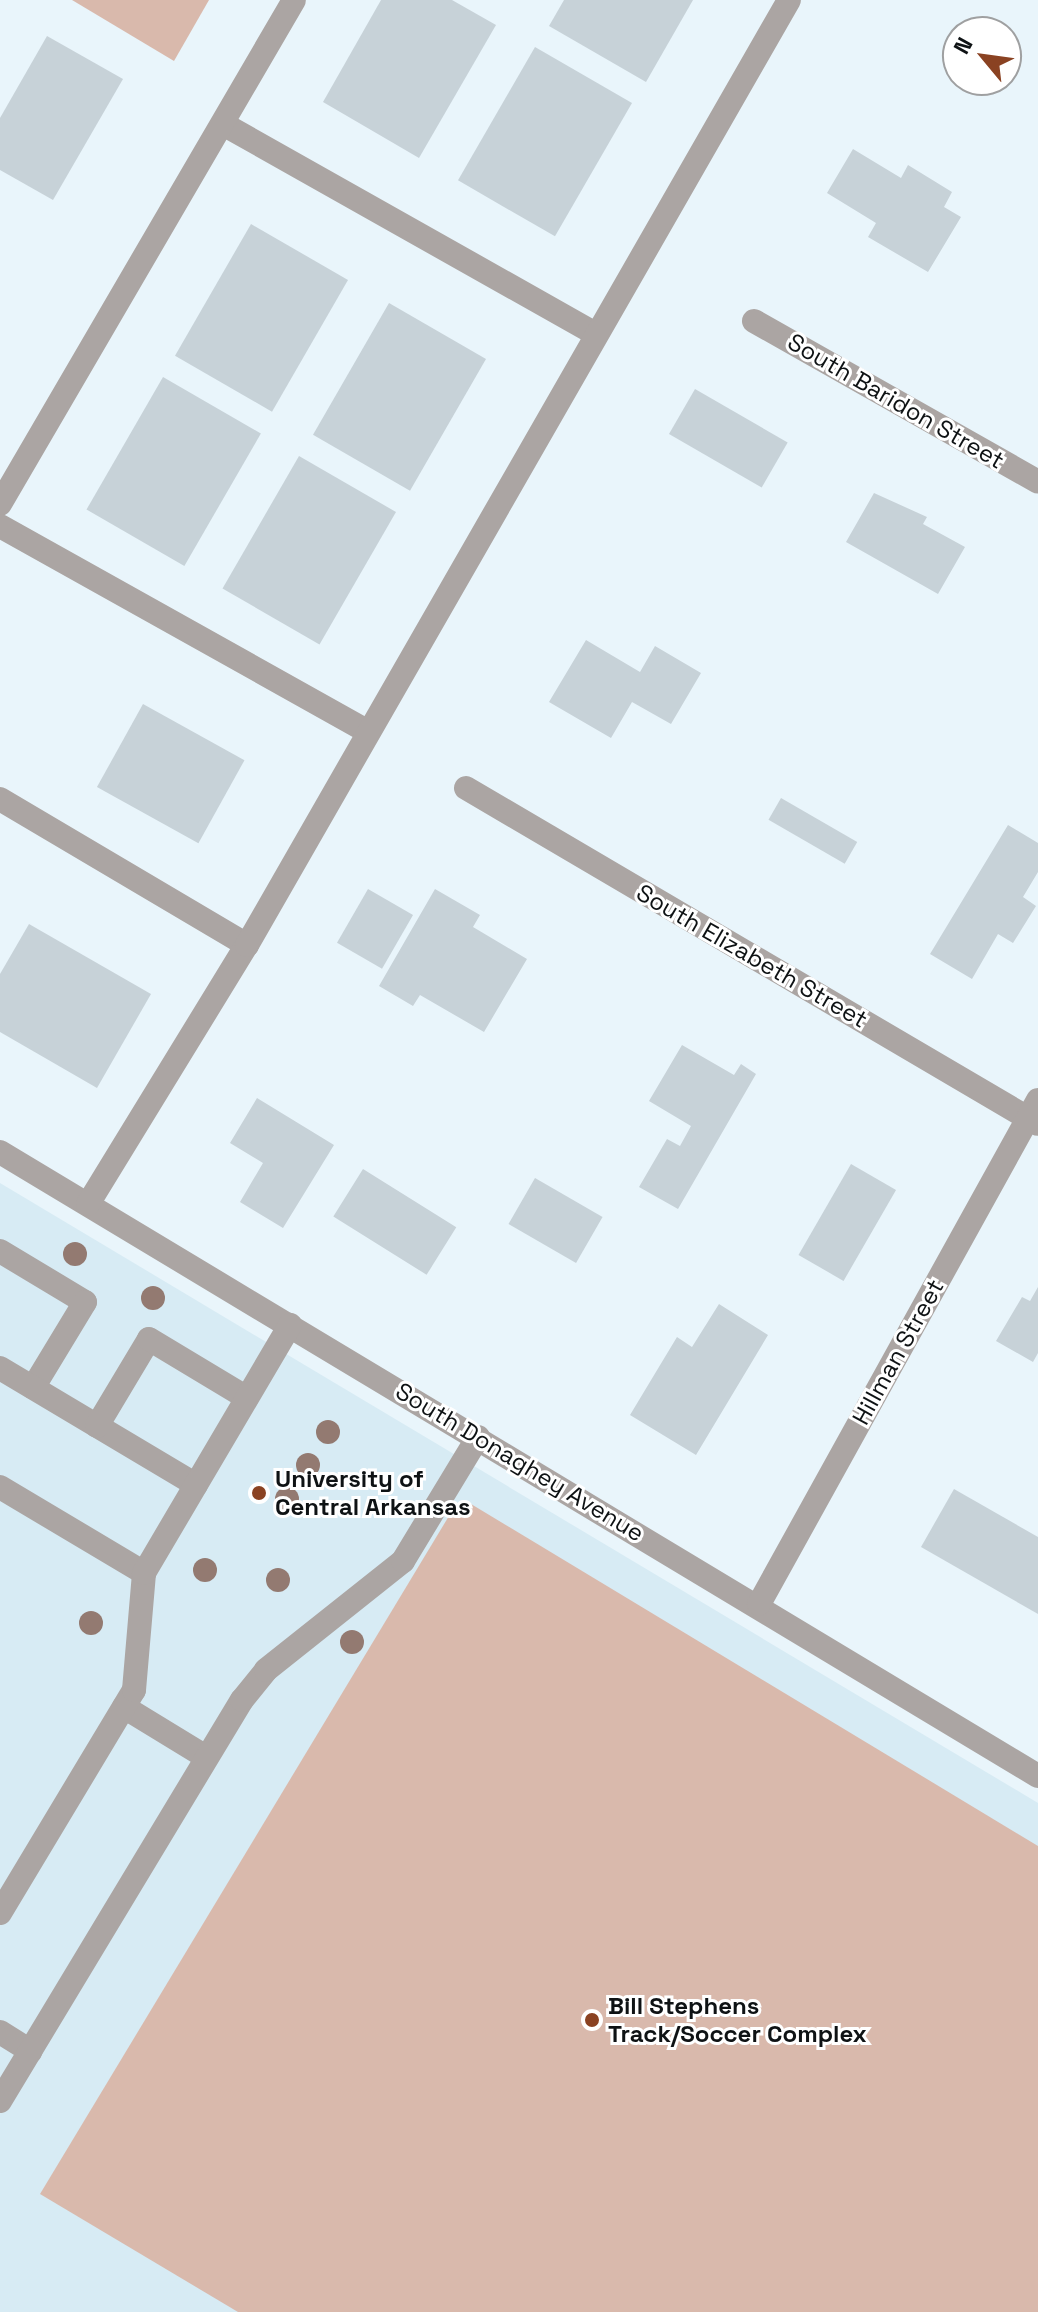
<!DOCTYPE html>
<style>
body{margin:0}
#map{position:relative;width:1038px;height:2312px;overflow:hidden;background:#e9f5fb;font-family:"Space Grotesk",sans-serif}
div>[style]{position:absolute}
.built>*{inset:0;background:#d7ebf4}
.green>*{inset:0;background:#d9b9ac}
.building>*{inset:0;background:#c7d2d8;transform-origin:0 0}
.minor>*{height:24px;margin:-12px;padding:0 12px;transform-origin:12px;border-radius:12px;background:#aba5a3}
.trees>*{width:24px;height:24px;margin:-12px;border-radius:50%;background:#937a71}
.dots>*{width:22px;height:22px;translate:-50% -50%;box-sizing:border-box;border:4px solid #fff;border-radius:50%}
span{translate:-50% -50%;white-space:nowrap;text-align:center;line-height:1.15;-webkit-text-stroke:6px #fff;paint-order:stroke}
.street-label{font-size:24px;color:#0e1214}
.poi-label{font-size:24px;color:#0e1214;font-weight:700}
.left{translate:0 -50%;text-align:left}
.north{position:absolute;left:942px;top:16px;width:80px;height:80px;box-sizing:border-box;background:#fff;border:2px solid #9fa0a1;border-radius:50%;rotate:299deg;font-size:22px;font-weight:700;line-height:32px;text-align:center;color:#0e1214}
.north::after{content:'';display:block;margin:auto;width:28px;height:36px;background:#8a4222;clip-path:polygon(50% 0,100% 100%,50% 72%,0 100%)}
</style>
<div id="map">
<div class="built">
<i style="clip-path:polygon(0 1183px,1038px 1803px,1038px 2312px,0 2312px)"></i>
</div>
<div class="green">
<i style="clip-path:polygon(72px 0,209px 0,174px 61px)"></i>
<i style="clip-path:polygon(471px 1504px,1038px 1846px,1038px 2312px,238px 2312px,40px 2194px,455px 1506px)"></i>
</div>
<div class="building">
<i style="clip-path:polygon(381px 0,452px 0,496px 25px,419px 158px,323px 102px)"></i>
<i style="clip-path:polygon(564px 0,693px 0,646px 82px,549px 26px)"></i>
<i style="clip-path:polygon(47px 36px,123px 79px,53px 200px,0 170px,0 118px)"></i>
<i style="left:535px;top:47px;width:112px;height:154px;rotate:30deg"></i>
<i style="clip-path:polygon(853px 149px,901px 178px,908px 165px,952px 192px,944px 207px,961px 217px,928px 272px,868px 237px,876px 223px,827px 193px)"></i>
<i style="left:251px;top:224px;width:112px;height:152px;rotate:30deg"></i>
<i style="left:389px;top:303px;width:112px;height:152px;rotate:30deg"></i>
<i style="left:163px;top:377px;width:113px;height:153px;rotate:30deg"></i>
<i style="left:695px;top:389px;width:107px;height:52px;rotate:30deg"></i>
<i style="left:299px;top:456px;width:112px;height:153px;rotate:30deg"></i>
<i style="clip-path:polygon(874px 493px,927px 517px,923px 524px,965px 547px,938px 594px,846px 542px)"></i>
<i style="clip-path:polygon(586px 640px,640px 672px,655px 646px,701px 673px,671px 724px,632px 702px,611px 738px,549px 702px)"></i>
<i style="left:143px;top:704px;width:116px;height:95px;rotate:29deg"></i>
<i style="left:781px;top:798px;width:88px;height:25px;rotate:30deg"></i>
<i style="clip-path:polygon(1008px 825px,1038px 843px,1038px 872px,1023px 897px,1036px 906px,1013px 943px,998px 934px,972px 979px,930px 954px)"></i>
<i style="left:368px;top:889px;width:52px;height:62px;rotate:30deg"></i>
<i style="clip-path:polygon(435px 889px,480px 915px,473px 927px,527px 959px,484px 1032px,420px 995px,413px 1006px,379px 986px)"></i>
<i style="clip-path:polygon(29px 924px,151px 994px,97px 1088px,0 1032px,0 974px)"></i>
<i style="clip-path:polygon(682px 1045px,734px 1075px,741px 1064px,756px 1074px,678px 1209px,639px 1187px,667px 1139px,680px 1146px,691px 1126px,649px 1101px)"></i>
<i style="clip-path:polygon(257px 1098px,334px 1145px,283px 1228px,240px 1202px,263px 1163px,230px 1143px)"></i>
<i style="left:851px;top:1164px;width:52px;height:105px;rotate:30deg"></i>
<i style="left:363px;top:1169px;width:110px;height:56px;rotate:32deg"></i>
<i style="left:535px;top:1178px;width:78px;height:53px;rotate:30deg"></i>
<i style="clip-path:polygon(1038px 1287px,1038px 1353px,1033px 1362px,996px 1341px,1022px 1297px,1030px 1301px)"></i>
<i style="clip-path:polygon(719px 1304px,768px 1335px,696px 1455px,630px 1415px,677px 1337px,692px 1347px)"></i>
<i style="clip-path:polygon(954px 1489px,1038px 1537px,1038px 1614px,921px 1547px)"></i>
</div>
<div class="minor">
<i style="left:223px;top:124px;width:428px;rotate:29.4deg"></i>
<i style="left:754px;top:321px;width:326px;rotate:29.5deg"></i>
<i style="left:0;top:504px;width:583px;rotate:-59.74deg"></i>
<i style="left:0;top:526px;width:420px;rotate:29.2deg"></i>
<i style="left:466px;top:788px;width:663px;rotate:30.43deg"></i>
<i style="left:0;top:799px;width:287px;rotate:30.6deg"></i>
<i style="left:0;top:1152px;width:1211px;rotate:31.01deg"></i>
<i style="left:88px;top:1204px;width:304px;rotate:-58.5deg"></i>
<i style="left:247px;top:945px;width:1089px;rotate:-60.16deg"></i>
<i style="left:0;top:1251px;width:99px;rotate:31deg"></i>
<i style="left:85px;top:1302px;width:100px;rotate:121.2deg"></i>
<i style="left:0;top:1368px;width:228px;rotate:30.8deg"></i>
<i style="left:97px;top:1426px;width:101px;rotate:-59.1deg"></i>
<i style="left:149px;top:1339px;width:114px;rotate:31deg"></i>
<i style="left:0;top:1487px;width:168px;rotate:30.8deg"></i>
<i style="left:759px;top:1604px;width:576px;rotate:-61.03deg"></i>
<i style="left:124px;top:1707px;width:96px;rotate:31.4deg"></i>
<i style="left:0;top:1913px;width:260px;rotate:-59deg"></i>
<i style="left:134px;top:1690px;width:117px;rotate:-85.1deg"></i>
<i style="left:144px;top:1573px;width:288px;rotate:-59.5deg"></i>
<i style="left:0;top:2032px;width:36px;rotate:32deg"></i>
<i style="left:0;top:2101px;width:468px;rotate:-58.9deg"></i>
<i style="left:242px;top:1700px;width:38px;rotate:-51deg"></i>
<i style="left:266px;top:1670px;width:175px;rotate:-38.5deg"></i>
<i style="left:403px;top:1561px;width:145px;rotate:-58.8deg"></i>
</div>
<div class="trees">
<i style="left:75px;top:1254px"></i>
<i style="left:153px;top:1298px"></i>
<i style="left:328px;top:1432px"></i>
<i style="left:308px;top:1465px"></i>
<i style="left:287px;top:1499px"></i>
<i style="left:205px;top:1570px"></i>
<i style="left:278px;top:1580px"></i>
<i style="left:91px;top:1623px"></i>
<i style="left:352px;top:1642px"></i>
</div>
<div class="dots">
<i style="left:259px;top:1493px;background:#8a4222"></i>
<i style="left:592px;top:2020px;background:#8a4222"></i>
</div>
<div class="street-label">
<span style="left:896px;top:401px;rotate:30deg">South Baridon Street</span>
<span style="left:752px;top:956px;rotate:30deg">South Elizabeth Street</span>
<span style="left:898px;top:1352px;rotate:-61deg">Hillman Street</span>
<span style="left:520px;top:1462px;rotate:31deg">South Donaghey Avenue</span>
</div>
<div class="poi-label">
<span class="left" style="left:275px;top:1493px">University of<br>Central Arkansas</span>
<span class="left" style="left:608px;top:2020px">Bill Stephens<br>Track/Soccer Complex</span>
</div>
<div class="north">N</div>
</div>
